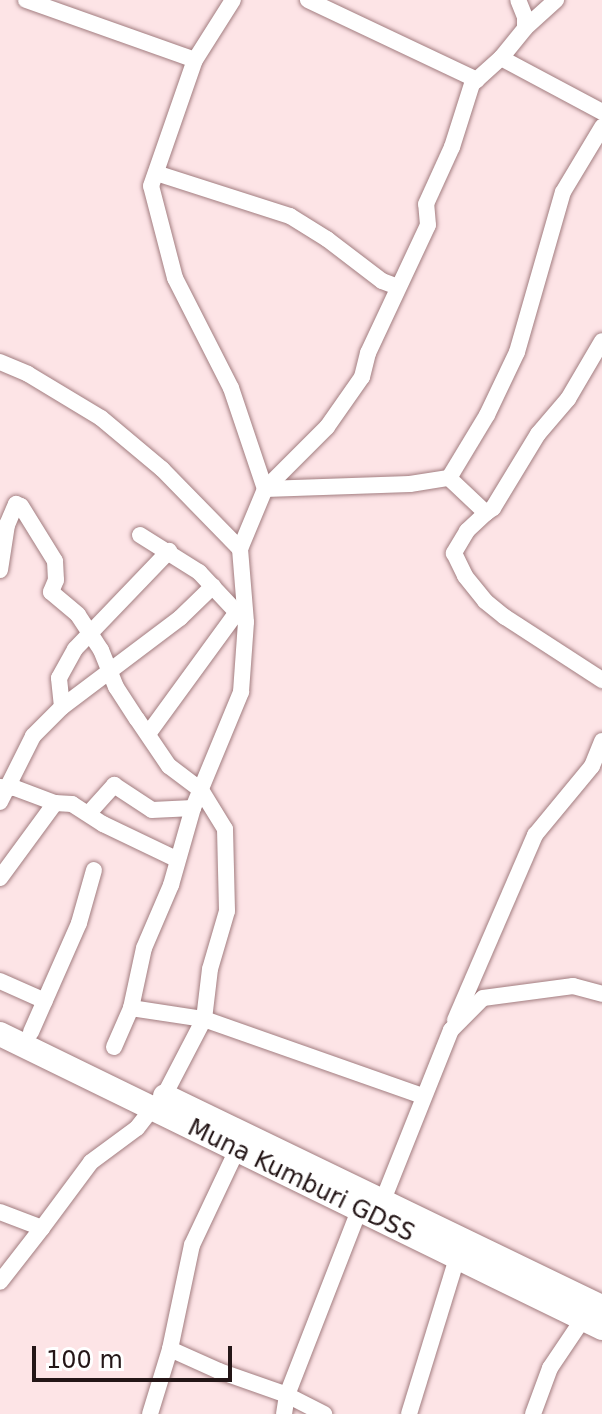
<!DOCTYPE html>
<style>
body{margin:0}
#map{position:relative;width:602px;height:1414px;overflow:hidden;background:#fde4e6;font-family:"DejaVu Sans",sans-serif}
div>[style]{position:absolute}
.roads{filter:drop-shadow(0 0 2px #a27d80) drop-shadow(0 0 2px #a27d80)}
.minor>*{height:16px;margin:-8px;padding:0 8px;transform-origin:8px;border-radius:8px;background:#fff}
.highway>*{height:24px;margin:-12px;padding:0 12px;transform-origin:12px;border-radius:12px;background:#fff}
span{translate:-50% -50%;white-space:nowrap;text-align:center;line-height:1.15;-webkit-text-stroke:6px #fff;paint-order:stroke}
.street-label{font-size:24px;color:#241617}
.scale{position:absolute;left:32px;top:1346px;width:200px;height:36px;box-sizing:border-box;border:4px solid #241617;border-top:0;padding-left:10px;font-size:24px;line-height:28px;white-space:nowrap;color:#241617;-webkit-text-stroke:6px #fff;paint-order:stroke}
</style>
<div id="map">
<div class="roads">
<div class="minor">
<i style="left:26px;top:0;width:179px;rotate:19.5deg"></i>
<i style="left:308px;top:0;width:187px;rotate:25.3deg"></i>
<i style="left:525px;top:28px;width:42px;rotate:-42.1deg"></i>
<i style="left:501px;top:58px;width:38px;rotate:-51deg"></i>
<i style="left:525px;top:28px;width:11px;rotate:-90deg"></i>
<i style="left:525px;top:17px;width:18px;rotate:-112deg"></i>
<i style="left:156px;top:173px;width:141px;rotate:17.8deg"></i>
<i style="left:290px;top:216px;width:44px;rotate:31.9deg"></i>
<i style="left:327px;top:239px;width:69px;rotate:37.4deg"></i>
<i style="left:382px;top:281px;width:17px;rotate:21deg"></i>
<i style="left:0;top:362px;width:30px;rotate:23deg"></i>
<i style="left:28px;top:374px;width:85px;rotate:31.1deg"></i>
<i style="left:101px;top:418px;width:80px;rotate:39.9deg"></i>
<i style="left:162px;top:469px;width:112px;rotate:45.7deg"></i>
<i style="left:449px;top:478px;width:74px;rotate:-58.9deg"></i>
<i style="left:487px;top:415px;width:70px;rotate:-64.5deg"></i>
<i style="left:517px;top:352px;width:166px;rotate:-74deg"></i>
<i style="left:563px;top:192px;width:76px;rotate:-59deg"></i>
<i style="left:449px;top:478px;width:51px;rotate:43.4deg"></i>
<i style="left:486px;top:513px;width:26px;rotate:137deg"></i>
<i style="left:467px;top:531px;width:26px;rotate:121deg"></i>
<i style="left:454px;top:553px;width:25px;rotate:64deg"></i>
<i style="left:465px;top:576px;width:32px;rotate:51deg"></i>
<i style="left:485px;top:601px;width:26px;rotate:39deg"></i>
<i style="left:505px;top:617px;width:116px;rotate:33deg"></i>
<i style="left:265px;top:489px;width:88px;rotate:-45deg"></i>
<i style="left:327px;top:427px;width:61px;rotate:-55deg"></i>
<i style="left:362px;top:377px;width:25px;rotate:-76deg"></i>
<i style="left:368px;top:353px;width:141px;rotate:-64.9deg"></i>
<i style="left:428px;top:225px;width:21px;rotate:-95deg"></i>
<i style="left:426px;top:204px;width:63px;rotate:-65.5deg"></i>
<i style="left:452px;top:147px;width:66px;rotate:-72.4deg"></i>
<i style="left:472px;top:84px;width:39px;rotate:-42deg"></i>
<i style="left:501px;top:58px;width:115px;rotate:28.1deg"></i>
<i style="left:265px;top:489px;width:145px;rotate:-2deg"></i>
<i style="left:410px;top:484px;width:39px;rotate:-9deg"></i>
<i style="left:486px;top:513px;width:9px;rotate:-36deg"></i>
<i style="left:493px;top:508px;width:87px;rotate:-58.7deg"></i>
<i style="left:538px;top:434px;width:46px;rotate:-49.4deg"></i>
<i style="left:568px;top:399px;width:67px;rotate:-59.6deg"></i>
<i style="left:140px;top:535px;width:70px;rotate:32.1deg"></i>
<i style="left:199px;top:572px;width:63px;rotate:46.9deg"></i>
<i style="left:0;top:570px;width:46px;rotate:-81.2deg"></i>
<i style="left:7px;top:525px;width:23px;rotate:-67deg"></i>
<i style="left:16px;top:504px;width:5px;rotate:22deg"></i>
<i style="left:21px;top:506px;width:65px;rotate:58.3deg"></i>
<i style="left:55px;top:561px;width:19px;rotate:87deg"></i>
<i style="left:56px;top:580px;width:13px;rotate:113deg"></i>
<i style="left:51px;top:592px;width:35px;rotate:40deg"></i>
<i style="left:78px;top:615px;width:42px;rotate:56.7deg"></i>
<i style="left:101px;top:650px;width:40px;rotate:68deg"></i>
<i style="left:116px;top:687px;width:38px;rotate:57deg"></i>
<i style="left:137px;top:719px;width:57px;rotate:55.8deg"></i>
<i style="left:169px;top:766px;width:40px;rotate:37deg"></i>
<i style="left:201px;top:790px;width:46px;rotate:58.4deg"></i>
<i style="left:225px;top:829px;width:82px;rotate:88.6deg"></i>
<i style="left:227px;top:911px;width:60px;rotate:106.3deg"></i>
<i style="left:210px;top:969px;width:50px;rotate:96.8deg"></i>
<i style="left:204px;top:1019px;width:232px;rotate:19.4deg"></i>
<i style="left:62px;top:707px;width:148px;rotate:-37deg"></i>
<i style="left:180px;top:618px;width:46px;rotate:-44.1deg"></i>
<i style="left:148px;top:734px;width:151px;rotate:-53.9deg"></i>
<i style="left:0;top:787px;width:15px;rotate:4deg"></i>
<i style="left:15px;top:788px;width:43px;rotate:20.6deg"></i>
<i style="left:55px;top:803px;width:17px;rotate:3deg"></i>
<i style="left:72px;top:804px;width:37px;rotate:33deg"></i>
<i style="left:103px;top:824px;width:81px;rotate:25.6deg"></i>
<i style="left:0;top:802px;width:74px;rotate:-63.4deg"></i>
<i style="left:33px;top:736px;width:41px;rotate:-45deg"></i>
<i style="left:62px;top:707px;width:29px;rotate:-96deg"></i>
<i style="left:59px;top:678px;width:33px;rotate:-61deg"></i>
<i style="left:75px;top:649px;width:136px;rotate:-46.2deg"></i>
<i style="left:89px;top:813px;width:38px;rotate:-48deg"></i>
<i style="left:114px;top:785px;width:45px;rotate:33.3deg"></i>
<i style="left:152px;top:810px;width:41px;rotate:-2.8deg"></i>
<i style="left:0;top:878px;width:93px;rotate:-53.7deg"></i>
<i style="left:0;top:981px;width:49px;rotate:24deg"></i>
<i style="left:131px;top:1008px;width:74px;rotate:8.6deg"></i>
<i style="left:204px;top:1019px;width:87px;rotate:117.5deg"></i>
<i style="left:455px;top:1020px;width:202px;rotate:-66.6deg"></i>
<i style="left:535px;top:835px;width:89px;rotate:-50.4deg"></i>
<i style="left:592px;top:766px;width:27px;rotate:-68deg"></i>
<i style="left:31px;top:1032px;width:119px;rotate:-66.2deg"></i>
<i style="left:79px;top:923px;width:55px;rotate:-74.2deg"></i>
<i style="left:114px;top:1047px;width:43px;rotate:-66.4deg"></i>
<i style="left:131px;top:1008px;width:61px;rotate:-77.8deg"></i>
<i style="left:144px;top:948px;width:69px;rotate:-66.8deg"></i>
<i style="left:171px;top:885px;width:80px;rotate:-74.1deg"></i>
<i style="left:193px;top:808px;width:126px;rotate:-67.5deg"></i>
<i style="left:241px;top:692px;width:70px;rotate:-85.9deg"></i>
<i style="left:246px;top:622px;width:73px;rotate:-94.7deg"></i>
<i style="left:240px;top:549px;width:65px;rotate:-67.4deg"></i>
<i style="left:265px;top:489px;width:107px;rotate:-108.6deg"></i>
<i style="left:231px;top:388px;width:123px;rotate:-117deg"></i>
<i style="left:175px;top:278px;width:95px;rotate:-104.6deg"></i>
<i style="left:151px;top:186px;width:133px;rotate:-70.8deg"></i>
<i style="left:195px;top:60px;width:71px;rotate:-57.7deg"></i>
<i style="left:383px;top:1200px;width:183px;rotate:-68.2deg"></i>
<i style="left:451px;top:1030px;width:45px;rotate:-45deg"></i>
<i style="left:483px;top:998px;width:91px;rotate:-7.6deg"></i>
<i style="left:573px;top:986px;width:30px;rotate:15deg"></i>
<i style="left:0;top:1212px;width:45px;rotate:20.9deg"></i>
<i style="left:42px;top:1228px;width:68px;rotate:127.9deg"></i>
<i style="left:42px;top:1228px;width:82px;rotate:-53.4deg"></i>
<i style="left:91px;top:1162px;width:57px;rotate:-36.5deg"></i>
<i style="left:137px;top:1128px;width:24px;rotate:-52deg"></i>
<i style="left:170px;top:1349px;width:106px;rotate:-78.1deg"></i>
<i style="left:192px;top:1245px;width:105px;rotate:-64.7deg"></i>
<i style="left:150px;top:1414px;width:68px;rotate:-72.9deg"></i>
<i style="left:170px;top:1349px;width:54px;rotate:24.2deg"></i>
<i style="left:219px;top:1371px;width:72px;rotate:19.4deg"></i>
<i style="left:287px;top:1395px;width:42px;rotate:27.2deg"></i>
<i style="left:284px;top:1414px;width:19px;rotate:-81deg"></i>
<i style="left:287px;top:1395px;width:199px;rotate:-68.7deg"></i>
<i style="left:409px;top:1414px;width:163px;rotate:-72.9deg"></i>
<i style="left:533px;top:1414px;width:49px;rotate:-69.7deg"></i>
<i style="left:550px;top:1368px;width:59px;rotate:-56deg"></i>
</div>
<div class="highway">
<i style="left:0;top:1034px;width:670px;rotate:26.03deg"></i>
<i style="left:165px;top:1096px;width:485px;rotate:25.8deg"></i>
</div>
</div>
<div class="street-label">
<span style="left:301px;top:1181px;rotate:26deg">Muna Kumburi GDSS</span>
</div>
<div class="scale">100 m</div>
</div>
